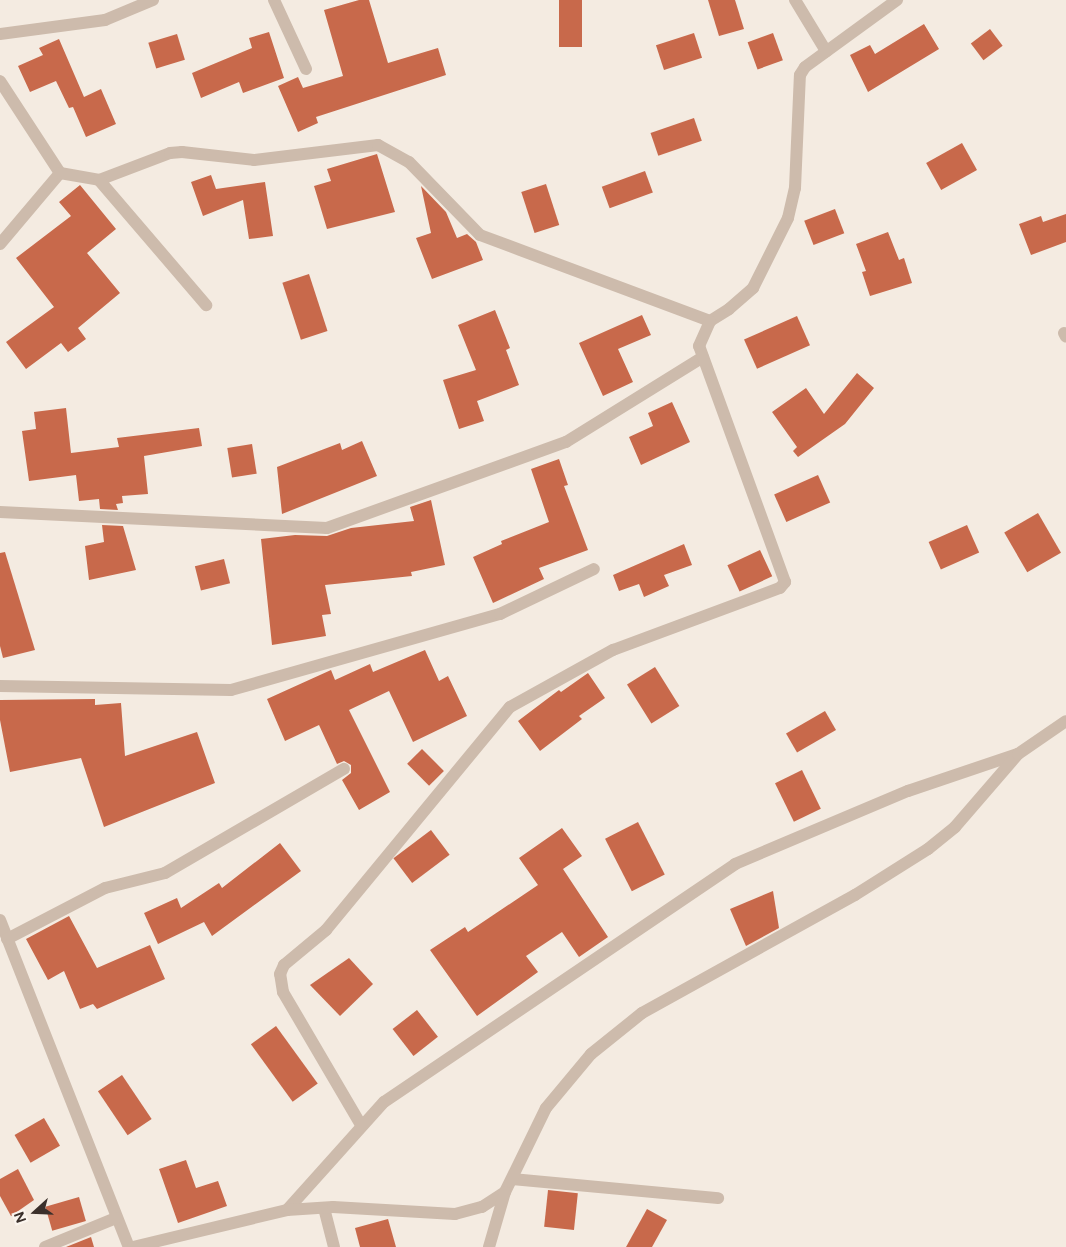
<!DOCTYPE html>
<style>
body{margin:0}
#map{position:relative;width:1066px;height:1247px;overflow:hidden;background:#f4ebe1;font-family:Figtree,sans-serif}
div>[style]{position:absolute}
.building>*{inset:0;background:#c8694b;transform-origin:0 0}
.street>*{height:12px;margin:-6px;padding:0 6px;transform-origin:6px;border-radius:6px;background:#cdbbac}
span{translate:-50% -50%;white-space:nowrap;text-align:center;line-height:1.15;-webkit-text-stroke:4px #fbf5ee;paint-order:stroke}
.north{position:absolute;left:10px;top:1187px;width:50px;height:50px;-webkit-text-stroke:4px #fbf5ee;paint-order:stroke;rotate:250deg;font-size:14px;font-weight:700;line-height:20px;text-align:center;color:#3b302b}
.north::after{content:'';display:block;margin:auto;width:18px;height:22px;background:#3b302b;clip-path:polygon(50% 0,100% 100%,50% 72%,0 100%)}
</style>
<div id="map">
<div class="building">
<i style="clip-path:polygon(359px 0,369px 0,388px 63px,438px 48px,446px 75px,316px 117px,318px 123px,298px 132px,278px 86px,298px 77px,303px 88px,343px 76px,324px 10px)"></i>
<i style="left:559px;top:0;width:23px;height:47px"></i>
<i style="clip-path:polygon(708px 0,735px 0,744px 29px,719px 36px)"></i>
<i style="clip-path:polygon(924px 24px,939px 49px,868px 92px,850px 55px,870px 45px,875px 54px)"></i>
<i style="left:990px;top:29px;width:21px;height:24px;rotate:53deg"></i>
<i style="clip-path:polygon(269px 32px,284px 78px,243px 93px,239px 82px,201px 98px,192px 73px,252px 48px,249px 38px)"></i>
<i style="left:694px;top:33px;width:26px;height:40px;rotate:72deg"></i>
<i style="left:773px;top:33px;width:29px;height:27px;rotate:70deg"></i>
<i style="left:177px;top:34px;width:27px;height:30px;rotate:73deg"></i>
<i style="clip-path:polygon(59px 39px,84px 97px,101px 89px,116px 124px,86px 137px,73px 107px,69px 108px,56px 81px,30px 92px,18px 66px,43px 55px,39px 48px)"></i>
<i style="left:694px;top:118px;width:24px;height:46px;rotate:71deg"></i>
<i style="left:962px;top:143px;width:31px;height:41px;rotate:61deg"></i>
<i style="clip-path:polygon(377px 154px,395px 212px,327px 229px,314px 186px,331px 181px,327px 169px)"></i>
<i style="left:645px;top:171px;width:23px;height:46px;rotate:70deg"></i>
<i style="clip-path:polygon(211px 175px,216px 189px,265px 182px,273px 236px,249px 239px,243px 200px,203px 216px,191px 182px)"></i>
<i style="left:546px;top:184px;width:43px;height:26px;rotate:72deg"></i>
<i style="clip-path:polygon(80px 185px,116px 229px,87px 253px,120px 293px,78px 328px,86px 339px,68px 352px,61px 343px,26px 369px,6px 342px,54px 307px,16px 258px,71px 216px,59px 202px)"></i>
<i style="clip-path:polygon(421px 186px,446px 212px,457px 238px,467px 234px,476px 242px,483px 260px,432px 279px,416px 238px,431px 233px)"></i>
<i style="left:835px;top:209px;width:26px;height:33px;rotate:69deg"></i>
<i style="clip-path:polygon(1066px 214px,1066px 242px,1031px 255px,1019px 224px,1041px 216px,1043px 222px)"></i>
<i style="clip-path:polygon(888px 232px,899px 260px,904px 258px,912px 283px,870px 296px,862px 272px,866px 271px,856px 244px)"></i>
<i style="left:309px;top:274px;width:60px;height:28px;rotate:72deg"></i>
<i style="clip-path:polygon(495px 310px,510px 348px,506px 350px,519px 385px,477px 401px,484px 421px,459px 429px,443px 380px,476px 370px,458px 325px)"></i>
<i style="clip-path:polygon(642px 315px,651px 335px,618px 349px,633px 382px,603px 396px,579px 343px)"></i>
<i style="left:797px;top:316px;width:32px;height:58px;rotate:66deg"></i>
<i style="clip-path:polygon(857px 373px,874px 388px,845px 424px,798px 457px,793px 451px,797px 447px,772px 412px,806px 388px,824px 414px)"></i>
<i style="clip-path:polygon(672px 402px,690px 442px,641px 465px,629px 437px,653px 426px,648px 413px)"></i>
<i style="clip-path:polygon(66px 408px,71px 453px,119px 447px,117px 438px,199px 428px,202px 446px,144px 456px,148px 494px,122px 496px,123px 503px,116px 504px,118px 510px,100px 509px,99px 499px,79px 501px,76px 475px,29px 481px,22px 431px,36px 429px,34px 412px)"></i>
<i style="clip-path:polygon(362px 441px,377px 476px,282px 514px,277px 467px,340px 443px,342px 450px)"></i>
<i style="left:252px;top:444px;width:30px;height:25px;rotate:81deg"></i>
<i style="clip-path:polygon(559px 459px,568px 485px,564px 486px,588px 550px,539px 568px,544px 579px,493px 603px,473px 557px,502px 544px,501px 541px,549px 522px,531px 469px)"></i>
<i style="left:818px;top:475px;width:30px;height:48px;rotate:66deg"></i>
<i style="clip-path:polygon(431px 500px,445px 565px,411px 572px,412px 576px,325px 585px,331px 614px,322px 615px,326px 636px,272px 645px,261px 539px,295px 535px,327px 536px,351px 528px,414px 521px,410px 507px)"></i>
<i style="left:1038px;top:513px;width:46px;height:39px;rotate:60deg"></i>
<i style="clip-path:polygon(102px 525px,123px 526px,136px 570px,89px 580px,85px 546px,104px 542px)"></i>
<i style="left:967px;top:525px;width:30px;height:42px;rotate:66deg"></i>
<i style="clip-path:polygon(684px 544px,692px 565px,664px 575px,669px 586px,644px 597px,639px 584px,619px 591px,613px 575px)"></i>
<i style="left:760px;top:550px;width:29px;height:36px;rotate:65deg"></i>
<i style="clip-path:polygon(5px 552px,35px 650px,3px 658px,0 646px,0 553px)"></i>
<i style="left:224px;top:559px;width:25px;height:30px;rotate:76deg"></i>
<i style="clip-path:polygon(425px 650px,439px 681px,448px 676px,467px 716px,413px 742px,389px 691px,349px 710px,390px 792px,359px 810px,342px 780px,351px 773px,351px 765px,344px 761px,337px 764px,319px 725px,285px 741px,267px 699px,331px 670px,335px 680px,370px 664px,373px 672px)"></i>
<i style="left:655px;top:667px;width:46px;height:33px;rotate:58deg"></i>
<i style="clip-path:polygon(588px 673px,605px 698px,579px 716px,582px 719px,540px 751px,518px 721px,559px 690px,561px 692px)"></i>
<i style="clip-path:polygon(95px 699px,95px 705px,121px 703px,125px 756px,197px 732px,215px 783px,104px 827px,81px 758px,10px 772px,0 720px,0 700px)"></i>
<i style="left:825px;top:711px;width:22px;height:45px;rotate:60deg"></i>
<i style="left:422px;top:749px;width:31px;height:21px;rotate:45deg"></i>
<i style="left:802px;top:770px;width:43px;height:30px;rotate:64deg"></i>
<i style="left:638px;top:822px;width:59px;height:37px;rotate:63deg"></i>
<i style="clip-path:polygon(562px 828px,582px 856px,563px 869px,608px 937px,579px 957px,562px 932px,526px 956px,538px 972px,477px 1016px,430px 950px,465px 927px,468px 932px,538px 885px,519px 858px)"></i>
<i style="left:431px;top:830px;width:31px;height:47px;rotate:53deg"></i>
<i style="clip-path:polygon(280px 843px,301px 871px,212px 936px,204px 922px,158px 944px,144px 913px,177px 898px,181px 908px,219px 883px,222px 888px)"></i>
<i style="clip-path:polygon(773px 891px,779px 928px,746px 946px,730px 909px)"></i>
<i style="clip-path:polygon(69px 916px,97px 968px,150px 945px,165px 979px,97px 1009px,93px 1004px,80px 1009px,64px 971px,48px 980px,26px 939px)"></i>
<i style="clip-path:polygon(349px 958px,373px 984px,340px 1016px,310px 985px)"></i>
<i style="left:417px;top:1010px;width:34px;height:31px;rotate:52deg"></i>
<i style="left:276px;top:1026px;width:71px;height:31px;rotate:54deg"></i>
<i style="left:122px;top:1075px;width:53px;height:29px;rotate:56deg"></i>
<i style="left:44px;top:1118px;width:32px;height:34px;rotate:60deg"></i>
<i style="clip-path:polygon(186px 1160px,196px 1188px,218px 1181px,227px 1206px,178px 1223px,159px 1169px)"></i>
<i style="clip-path:polygon(18px 1169px,34px 1200px,11px 1216px,0 1196px,0 1179px)"></i>
<i style="left:548px;top:1190px;width:30px;height:37px;rotate:6deg"></i>
<i style="left:79px;top:1197px;width:25px;height:35px;rotate:74deg"></i>
<i style="clip-path:polygon(647px 1209px,667px 1220px,652px 1247px,626px 1247px)"></i>
<i style="clip-path:polygon(388px 1219px,396px 1247px,360px 1247px,355px 1228px)"></i>
<i style="clip-path:polygon(91px 1237px,94px 1247px,66px 1247px)"></i>
</div>
<div class="street">
<i style="left:274px;top:0;width:76px;rotate:65.1deg"></i>
<i style="left:795px;top:0;width:60px;rotate:58.7deg"></i>
<i style="left:0;top:34px;width:106px;rotate:-7.6deg"></i>
<i style="left:105px;top:20px;width:52px;rotate:-22.6deg"></i>
<i style="left:0;top:81px;width:110px;rotate:56.9deg"></i>
<i style="left:60px;top:173px;width:93px;rotate:130.2deg"></i>
<i style="left:60px;top:173px;width:40px;rotate:10deg"></i>
<i style="left:99px;top:180px;width:76px;rotate:-20.8deg"></i>
<i style="left:170px;top:153px;width:12px;rotate:-5deg"></i>
<i style="left:182px;top:152px;width:72px;rotate:6.3deg"></i>
<i style="left:254px;top:160px;width:125px;rotate:-6.9deg"></i>
<i style="left:378px;top:145px;width:35px;rotate:29deg"></i>
<i style="left:409px;top:162px;width:102px;rotate:45.8deg"></i>
<i style="left:480px;top:235px;width:246px;rotate:20.5deg"></i>
<i style="left:710px;top:321px;width:22px;rotate:-32deg"></i>
<i style="left:729px;top:309px;width:32px;rotate:-41deg"></i>
<i style="left:753px;top:288px;width:78px;rotate:-63.4deg"></i>
<i style="left:788px;top:218px;width:31px;rotate:-77deg"></i>
<i style="left:795px;top:188px;width:113px;rotate:-87.5deg"></i>
<i style="left:800px;top:75px;width:9px;rotate:-58deg"></i>
<i style="left:805px;top:67px;width:114px;rotate:-36.1deg"></i>
<i style="left:99px;top:180px;width:165px;rotate:49.4deg"></i>
<i style="left:1064px;top:333px;width:4px;rotate:63deg"></i>
<i style="left:0;top:512px;width:327px;rotate:2.8deg"></i>
<i style="left:327px;top:528px;width:254px;rotate:-19.8deg"></i>
<i style="left:566px;top:442px;width:161px;rotate:-31.8deg"></i>
<i style="left:0;top:686px;width:231px;rotate:1deg"></i>
<i style="left:231px;top:690px;width:280px;rotate:-15.8deg"></i>
<i style="left:500px;top:614px;width:104px;rotate:-25.6deg"></i>
<i style="left:0;top:920px;width:352px;rotate:68.5deg"></i>
<i style="left:7px;top:939px;width:110px;rotate:-27.5deg"></i>
<i style="left:105px;top:888px;width:62px;rotate:-14deg"></i>
<i style="left:165px;top:873px;width:207px;rotate:-30.2deg"></i>
<i style="left:361px;top:1125px;width:154px;rotate:-120.4deg"></i>
<i style="left:283px;top:992px;width:18px;rotate:-99deg"></i>
<i style="left:280px;top:974px;width:10px;rotate:-66deg"></i>
<i style="left:284px;top:965px;width:55px;rotate:-39.8deg"></i>
<i style="left:326px;top:930px;width:289px;rotate:-50.5deg"></i>
<i style="left:510px;top:707px;width:118px;rotate:-29deg"></i>
<i style="left:613px;top:650px;width:178px;rotate:-20.4deg"></i>
<i style="left:780px;top:588px;width:8px;rotate:-50deg"></i>
<i style="left:785px;top:582px;width:251px;rotate:-110deg"></i>
<i style="left:699px;top:346px;width:27px;rotate:-66deg"></i>
<i style="left:512px;top:1179px;width:207px;rotate:5.3deg"></i>
<i style="left:324px;top:1208px;width:40px;rotate:75.6deg"></i>
<i style="left:287px;top:1210px;width:145px;rotate:-48.1deg"></i>
<i style="left:384px;top:1102px;width:424px;rotate:-34.1deg"></i>
<i style="left:735px;top:864px;width:188px;rotate:-22.9deg"></i>
<i style="left:908px;top:791px;width:115px;rotate:-18.7deg"></i>
<i style="left:45px;top:1247px;width:77px;rotate:-22.2deg"></i>
<i style="left:133px;top:1247px;width:158px;rotate:-13.5deg"></i>
<i style="left:287px;top:1210px;width:46px;rotate:-3.7deg"></i>
<i style="left:333px;top:1207px;width:122px;rotate:3.3deg"></i>
<i style="left:455px;top:1214px;width:28px;rotate:-15deg"></i>
<i style="left:482px;top:1207px;width:27px;rotate:-33deg"></i>
<i style="left:505px;top:1192px;width:93px;rotate:-64deg"></i>
<i style="left:546px;top:1108px;width:70px;rotate:-50.2deg"></i>
<i style="left:591px;top:1054px;width:65px;rotate:-38.8deg"></i>
<i style="left:642px;top:1013px;width:244px;rotate:-29deg"></i>
<i style="left:855px;top:895px;width:86px;rotate:-32.2deg"></i>
<i style="left:928px;top:849px;width:35px;rotate:-39deg"></i>
<i style="left:955px;top:827px;width:96px;rotate:-49.2deg"></i>
<i style="left:1018px;top:754px;width:58px;rotate:-34.5deg"></i>
<i style="left:489px;top:1247px;width:57px;rotate:-73.8deg"></i>
</div>
<div class="north">N</div>
</div>
